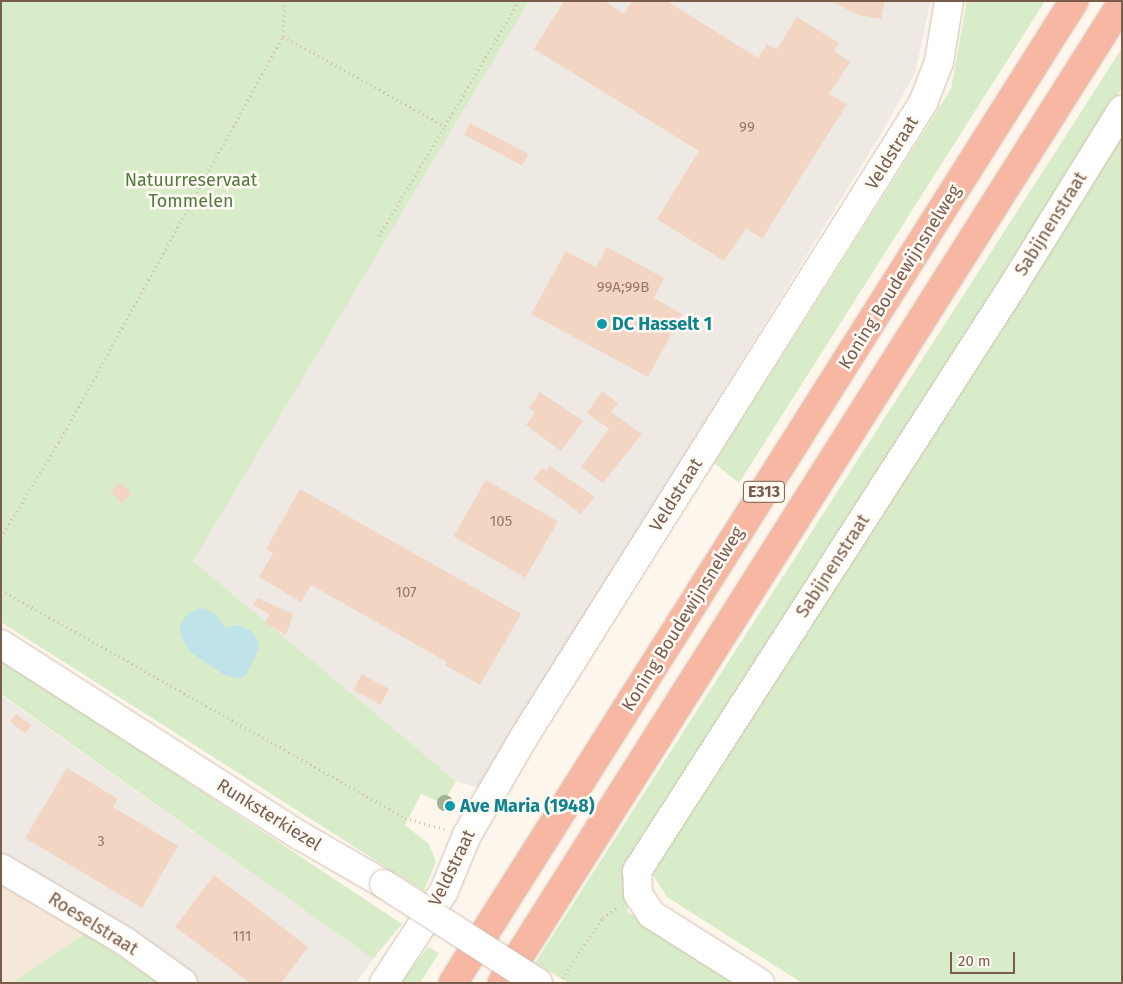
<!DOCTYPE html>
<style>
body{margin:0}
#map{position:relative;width:1123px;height:984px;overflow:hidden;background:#fdf6ec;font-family:"Fira Sans",sans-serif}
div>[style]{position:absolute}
.residential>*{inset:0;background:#f5e8da}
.industrial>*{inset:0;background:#efe9e4}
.green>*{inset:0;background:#d8ecc9}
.water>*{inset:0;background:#bfe3e8}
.building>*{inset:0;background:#f3d5c3;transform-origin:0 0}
.path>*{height:3px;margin-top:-1.5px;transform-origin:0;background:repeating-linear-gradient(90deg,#d9b8a5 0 1px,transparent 0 5px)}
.roads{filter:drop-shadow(0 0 1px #d1beb0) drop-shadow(0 0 1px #d1beb0)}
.minor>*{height:28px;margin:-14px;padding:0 14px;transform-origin:14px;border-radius:14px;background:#fff}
.highway>*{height:28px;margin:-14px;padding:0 14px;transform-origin:14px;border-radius:14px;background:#f7b7a3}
.bridges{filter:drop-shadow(0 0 1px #d1beb0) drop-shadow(0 0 1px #d1beb0)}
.minor-bridge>*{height:28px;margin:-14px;padding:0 14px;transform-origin:14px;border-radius:14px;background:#fff}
.trees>*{width:16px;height:16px;margin:-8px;border-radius:50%;background:#a0b28e}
.dots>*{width:14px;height:14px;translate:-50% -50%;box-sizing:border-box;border:2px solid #fffaf3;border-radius:50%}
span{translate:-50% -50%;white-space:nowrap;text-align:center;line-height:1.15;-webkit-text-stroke:5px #fffaf3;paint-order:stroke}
.number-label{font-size:15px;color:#987a6a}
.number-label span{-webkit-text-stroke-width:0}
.shield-label span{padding:1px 4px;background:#fffaf3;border:1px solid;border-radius:4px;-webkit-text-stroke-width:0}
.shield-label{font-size:16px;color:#7a5c4d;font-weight:700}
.street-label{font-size:18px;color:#7a5c4d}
.park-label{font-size:18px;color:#537a41}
.culture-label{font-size:18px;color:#0d838f;font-weight:700}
.left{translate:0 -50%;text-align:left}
.frame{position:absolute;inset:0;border:2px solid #7a5c4d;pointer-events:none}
.scale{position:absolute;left:950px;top:952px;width:65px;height:22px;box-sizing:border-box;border:2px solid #7a5c4d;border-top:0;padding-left:6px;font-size:15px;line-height:18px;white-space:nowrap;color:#7a5c4d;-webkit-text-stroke:4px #fffaf3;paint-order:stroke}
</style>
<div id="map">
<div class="residential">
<i style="clip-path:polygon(1px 882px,85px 933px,12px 983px,1px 983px)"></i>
</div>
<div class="industrial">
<i style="clip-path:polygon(529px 1px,931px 1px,915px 73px,884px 129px,480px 788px,456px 781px,193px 561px)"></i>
<i style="clip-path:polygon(1px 695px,373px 959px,356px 983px,194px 983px,1px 864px)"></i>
</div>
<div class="green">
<i style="clip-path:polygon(1px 1px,529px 1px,193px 561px,456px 781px,443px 803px,421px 794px,405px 825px,429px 844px,436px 862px,424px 891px,1px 622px)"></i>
<i style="clip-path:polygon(967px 1px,1045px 1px,739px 483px,714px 463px,951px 89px)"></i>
<i style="clip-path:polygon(1122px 48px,1122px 88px,626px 878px,628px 912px,744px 983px,569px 983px,535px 963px)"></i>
<i style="clip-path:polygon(1122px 131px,1122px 983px,802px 983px,667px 897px,653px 875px,663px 849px)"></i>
<i style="clip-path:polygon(1px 658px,402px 924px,373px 959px,1px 694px)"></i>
<i style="clip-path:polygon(85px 933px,159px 983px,12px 983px)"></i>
<i style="clip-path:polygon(428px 947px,439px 953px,420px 983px,400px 983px)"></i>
</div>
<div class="water">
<i style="clip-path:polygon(203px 608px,215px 613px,225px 628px,238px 625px,250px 630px,258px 640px,259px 648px,246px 675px,240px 679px,226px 676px,190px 652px,181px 636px,180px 626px,184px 618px,194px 610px)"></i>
</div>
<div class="building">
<i style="clip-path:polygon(564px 1px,604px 1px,624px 14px,632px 1px,667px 1px,758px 58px,767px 44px,777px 49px,797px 17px,839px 43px,834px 51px,850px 62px,829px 94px,847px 104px,762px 239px,746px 228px,724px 261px,657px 219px,699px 151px,534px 49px)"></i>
<i style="clip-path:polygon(831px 1px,885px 1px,881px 19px,858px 15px)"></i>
<i style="left:470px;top:123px;width:66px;height:13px;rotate:28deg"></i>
<i style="clip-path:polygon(607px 247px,664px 278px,654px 298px,682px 314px,648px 377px,531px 314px,566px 251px,596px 267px)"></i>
<i style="clip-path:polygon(602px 391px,618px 403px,611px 412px,642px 434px,603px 483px,581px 467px,609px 429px,587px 413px)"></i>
<i style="clip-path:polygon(540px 392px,583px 421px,561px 451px,526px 425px,535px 412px,529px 408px)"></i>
<i style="clip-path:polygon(550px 466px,595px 497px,581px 514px,534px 479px,542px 468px,546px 471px)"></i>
<i style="left:486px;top:480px;width:83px;height:65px;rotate:30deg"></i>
<i style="left:120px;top:482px;width:16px;height:14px;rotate:43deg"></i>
<i style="clip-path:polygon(300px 489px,521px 614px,480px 685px,445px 665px,447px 662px,311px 585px,301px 602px,259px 577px,273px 553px,266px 549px)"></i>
<i style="clip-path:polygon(258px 598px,293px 614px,286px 635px,265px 623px,270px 614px,253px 605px)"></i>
<i style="left:362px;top:674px;width:31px;height:18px;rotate:29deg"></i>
<i style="left:16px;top:714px;width:19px;height:10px;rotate:36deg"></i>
<i style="clip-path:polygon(67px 768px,118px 799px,113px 807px,178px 846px,142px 908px,25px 838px)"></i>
<i style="clip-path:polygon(214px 875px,308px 947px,281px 983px,250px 983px,175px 927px)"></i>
</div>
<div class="path">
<i style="left:283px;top:36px;width:185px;rotate:29.1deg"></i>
<i style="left:445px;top:126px;width:145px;rotate:-59.4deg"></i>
<i style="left:379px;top:236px;width:128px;rotate:-59deg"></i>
<i style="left:1px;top:537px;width:111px;rotate:-58.6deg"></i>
<i style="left:59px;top:442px;width:464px;rotate:-61.1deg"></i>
<i style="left:283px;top:36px;width:35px;rotate:-87deg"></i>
<i style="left:1px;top:590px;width:464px;rotate:29.4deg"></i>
<i style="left:405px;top:818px;width:41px;rotate:15.8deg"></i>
<i style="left:562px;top:978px;width:73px;rotate:-55.7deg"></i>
<i style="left:603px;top:918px;width:19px;rotate:-35deg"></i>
</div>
<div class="roads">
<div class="minor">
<i style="left:1px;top:644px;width:354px;rotate:32.7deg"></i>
<i style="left:299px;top:835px;width:98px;rotate:30deg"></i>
<i style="left:1px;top:868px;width:145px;rotate:30.6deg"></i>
<i style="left:126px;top:942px;width:70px;rotate:35.7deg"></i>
<i style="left:384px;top:983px;width:110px;rotate:-56.9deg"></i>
<i style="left:444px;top:891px;width:61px;rotate:-67.7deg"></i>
<i style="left:467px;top:835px;width:113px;rotate:-59.8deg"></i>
<i style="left:524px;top:737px;width:749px;rotate:-57.82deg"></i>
<i style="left:923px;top:103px;width:44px;rotate:-68.7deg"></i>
<i style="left:939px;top:62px;width:62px;rotate:-80.7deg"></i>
<i style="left:760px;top:983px;width:129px;rotate:-147.7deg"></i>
<i style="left:651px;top:914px;width:24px;rotate:-123deg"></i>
<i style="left:638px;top:894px;width:23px;rotate:-92deg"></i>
<i style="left:637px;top:871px;width:698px;rotate:-57.29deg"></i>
<i style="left:1014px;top:284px;width:205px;rotate:-58.2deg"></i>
</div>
<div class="highway">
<i style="left:453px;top:983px;width:1162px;rotate:-57.69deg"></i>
<i style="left:502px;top:983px;width:1160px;rotate:-57.68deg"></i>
</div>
</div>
<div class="bridges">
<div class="minor-bridge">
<i style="left:384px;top:884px;width:183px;rotate:32.7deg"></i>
</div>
</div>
<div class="trees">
<i style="left:445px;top:803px"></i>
</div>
<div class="dots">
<i style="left:602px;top:324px;background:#0f9aa8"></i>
<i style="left:450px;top:806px;background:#0f9aa8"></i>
</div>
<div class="number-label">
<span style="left:747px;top:128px">99</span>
<span style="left:623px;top:288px">99A;99B</span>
<span style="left:501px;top:522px">105</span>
<span style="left:406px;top:593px">107</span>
<span style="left:101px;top:842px">3</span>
<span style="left:242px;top:937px">111</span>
</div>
<div class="shield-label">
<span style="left:764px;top:492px">E313</span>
</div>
<div class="street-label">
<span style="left:892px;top:153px;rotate:-58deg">Veldstraat</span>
<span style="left:1051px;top:224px;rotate:-58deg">Sabijnenstraat</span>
<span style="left:900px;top:277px;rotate:-58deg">Koning Boudewijnsnelweg</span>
<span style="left:676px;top:495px;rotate:-58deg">Veldstraat</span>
<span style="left:833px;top:566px;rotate:-57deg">Sabijnenstraat</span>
<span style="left:683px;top:619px;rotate:-58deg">Koning Boudewijnsnelweg</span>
<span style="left:269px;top:815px;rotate:32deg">Runksterkiezel</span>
<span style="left:452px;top:868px;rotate:-64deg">Veldstraat</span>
<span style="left:93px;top:924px;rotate:32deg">Roeselstraat</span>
</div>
<div class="park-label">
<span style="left:191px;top:191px">Natuurreservaat<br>Tommelen</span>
</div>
<div class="culture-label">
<span class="left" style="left:612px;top:324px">DC Hasselt 1</span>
<span class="left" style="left:460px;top:806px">Ave Maria (1948)</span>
</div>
<div class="frame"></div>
<div class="scale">20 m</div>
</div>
